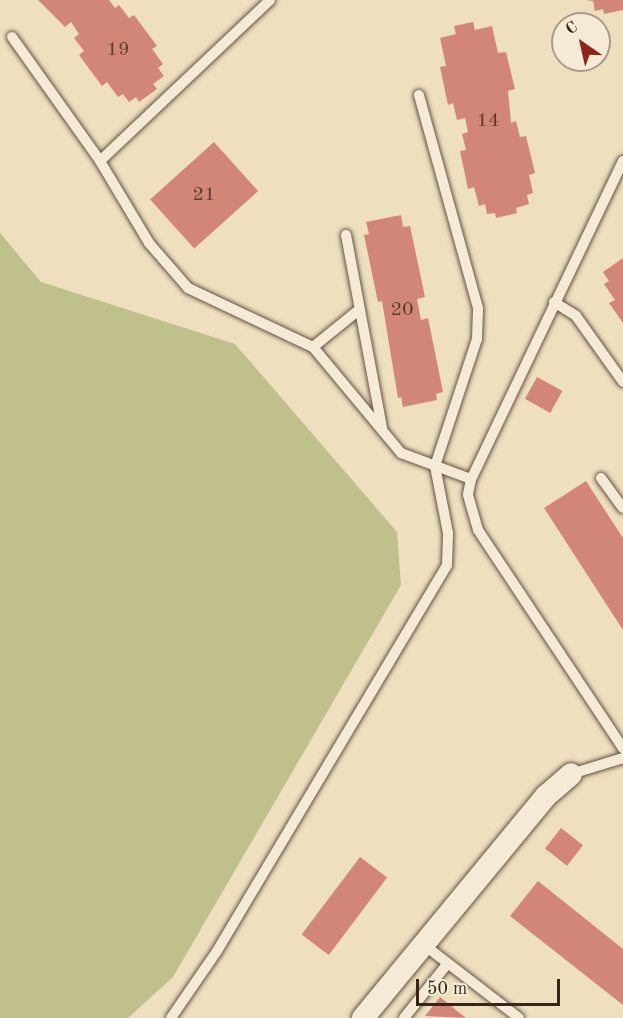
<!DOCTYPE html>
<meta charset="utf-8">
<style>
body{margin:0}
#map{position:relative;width:623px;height:1018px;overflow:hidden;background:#eedfbf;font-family:"Old Standard TT",serif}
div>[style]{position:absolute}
.green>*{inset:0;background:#c0c08c}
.building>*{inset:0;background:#d28678;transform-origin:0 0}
.roads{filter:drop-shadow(0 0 2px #645442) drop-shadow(0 0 2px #645442)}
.service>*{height:10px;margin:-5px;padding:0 5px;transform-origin:5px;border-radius:5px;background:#f4ead5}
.minor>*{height:22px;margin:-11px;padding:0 11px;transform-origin:11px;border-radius:11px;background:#f4ead5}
span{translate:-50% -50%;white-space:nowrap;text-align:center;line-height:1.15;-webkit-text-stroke:4.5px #f4ead5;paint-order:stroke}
.number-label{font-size:20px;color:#5d3d30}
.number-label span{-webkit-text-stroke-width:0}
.north{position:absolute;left:551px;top:12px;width:60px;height:60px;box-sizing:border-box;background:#f4ead5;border:2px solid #a89b89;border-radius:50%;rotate:326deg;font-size:16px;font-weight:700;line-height:24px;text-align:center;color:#362518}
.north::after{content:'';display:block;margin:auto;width:21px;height:27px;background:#8f2418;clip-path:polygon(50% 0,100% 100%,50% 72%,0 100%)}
.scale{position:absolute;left:416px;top:979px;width:144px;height:27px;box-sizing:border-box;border:3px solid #362518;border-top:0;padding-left:8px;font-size:18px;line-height:21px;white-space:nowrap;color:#362518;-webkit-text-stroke:4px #f4ead5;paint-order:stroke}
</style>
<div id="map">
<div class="green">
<i style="clip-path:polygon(0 233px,41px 282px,235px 344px,397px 532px,401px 585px,173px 977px,128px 1018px,0 1018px)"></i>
</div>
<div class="building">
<i style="clip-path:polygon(38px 0,109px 0,115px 8px,119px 5px,129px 18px,134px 15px,157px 46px,152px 49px,163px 64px,158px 68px,164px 76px,153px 84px,157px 89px,139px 102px,136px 97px,129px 102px,123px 94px,118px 97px,107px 82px,102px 86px,79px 55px,84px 51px,74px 38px,79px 34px,71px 22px,65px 27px)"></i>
<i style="clip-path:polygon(586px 0,623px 0,623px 10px,604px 14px,603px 9px,595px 11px,593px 1px)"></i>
<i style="clip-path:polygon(473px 22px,475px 30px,492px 26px,498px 53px,506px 52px,515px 89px,508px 91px,511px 123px,516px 121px,520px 137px,526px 136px,535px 173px,529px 175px,533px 193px,527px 195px,529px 204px,516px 208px,517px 213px,496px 218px,495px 213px,487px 214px,485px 204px,479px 206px,474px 187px,468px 189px,460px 151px,466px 150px,462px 134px,468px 132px,465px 118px,457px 120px,453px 103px,448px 105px,440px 67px,446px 66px,440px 38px,456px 34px,454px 26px)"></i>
<i style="left:214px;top:142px;width:66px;height:86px;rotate:48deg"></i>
<i style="clip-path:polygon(401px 215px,403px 227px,410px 226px,425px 297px,417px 299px,421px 320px,428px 318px,443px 392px,436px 394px,437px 400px,403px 407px,401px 397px,398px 398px,382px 301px,378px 302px,364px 235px,369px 234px,366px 222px)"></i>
<i style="clip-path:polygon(623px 258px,623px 323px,609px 303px,615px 300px,604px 284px,609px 281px,603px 272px)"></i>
<i style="left:537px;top:377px;width:29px;height:25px;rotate:29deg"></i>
<i style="clip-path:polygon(586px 481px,623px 538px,623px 630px,544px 508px)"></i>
<i style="left:561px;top:828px;width:28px;height:26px;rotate:38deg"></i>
<i style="left:360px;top:857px;width:34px;height:97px;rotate:37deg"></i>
<i style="clip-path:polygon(538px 881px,623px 949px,623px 1005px,510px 916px)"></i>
<i style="clip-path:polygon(440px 997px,466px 1018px,425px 1016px)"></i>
</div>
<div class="roads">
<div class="service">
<i style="left:12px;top:37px;width:152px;rotate:54.6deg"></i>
<i style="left:100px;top:161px;width:96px;rotate:59.1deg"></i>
<i style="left:149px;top:243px;width:60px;rotate:49.1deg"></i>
<i style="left:188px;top:288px;width:138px;rotate:25.3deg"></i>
<i style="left:313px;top:347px;width:138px;rotate:50.3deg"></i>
<i style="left:401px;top:453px;width:75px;rotate:20.4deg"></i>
<i style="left:100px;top:161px;width:234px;rotate:-43.4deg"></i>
<i style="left:623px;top:161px;width:352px;rotate:115.5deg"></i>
<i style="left:471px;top:479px;width:16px;rotate:101deg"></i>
<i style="left:468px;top:495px;width:36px;rotate:74deg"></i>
<i style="left:478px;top:530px;width:262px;rotate:56.4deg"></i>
<i style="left:346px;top:235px;width:196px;rotate:79.4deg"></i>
<i style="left:554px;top:302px;width:26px;rotate:32deg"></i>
<i style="left:576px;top:316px;width:81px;rotate:54.5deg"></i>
<i style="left:313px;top:347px;width:60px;rotate:-39deg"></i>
<i style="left:601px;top:478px;width:37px;rotate:54deg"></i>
<i style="left:571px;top:774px;width:54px;rotate:-17.1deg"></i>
<i style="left:423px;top:944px;width:121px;rotate:37.6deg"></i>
<i style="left:171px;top:1018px;width:81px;rotate:-55.5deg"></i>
<i style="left:217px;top:951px;width:449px;rotate:-59.2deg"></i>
<i style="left:447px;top:565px;width:32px;rotate:-88deg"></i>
<i style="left:448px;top:533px;width:68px;rotate:-101deg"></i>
<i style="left:435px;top:466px;width:134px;rotate:-71.7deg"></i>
<i style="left:477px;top:339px;width:31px;rotate:-88deg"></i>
<i style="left:478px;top:308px;width:221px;rotate:-105.5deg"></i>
<i style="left:404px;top:1018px;width:70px;rotate:-51.3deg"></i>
</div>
<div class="minor">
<i style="left:363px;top:1018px;width:288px;rotate:-50.5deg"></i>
<i style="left:546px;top:796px;width:33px;rotate:-41deg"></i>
</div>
</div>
<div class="number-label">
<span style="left:118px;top:50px">19</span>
<span style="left:488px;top:121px">14</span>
<span style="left:204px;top:195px">21</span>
<span style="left:402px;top:310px">20</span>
</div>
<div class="north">С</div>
<div class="scale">50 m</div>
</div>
